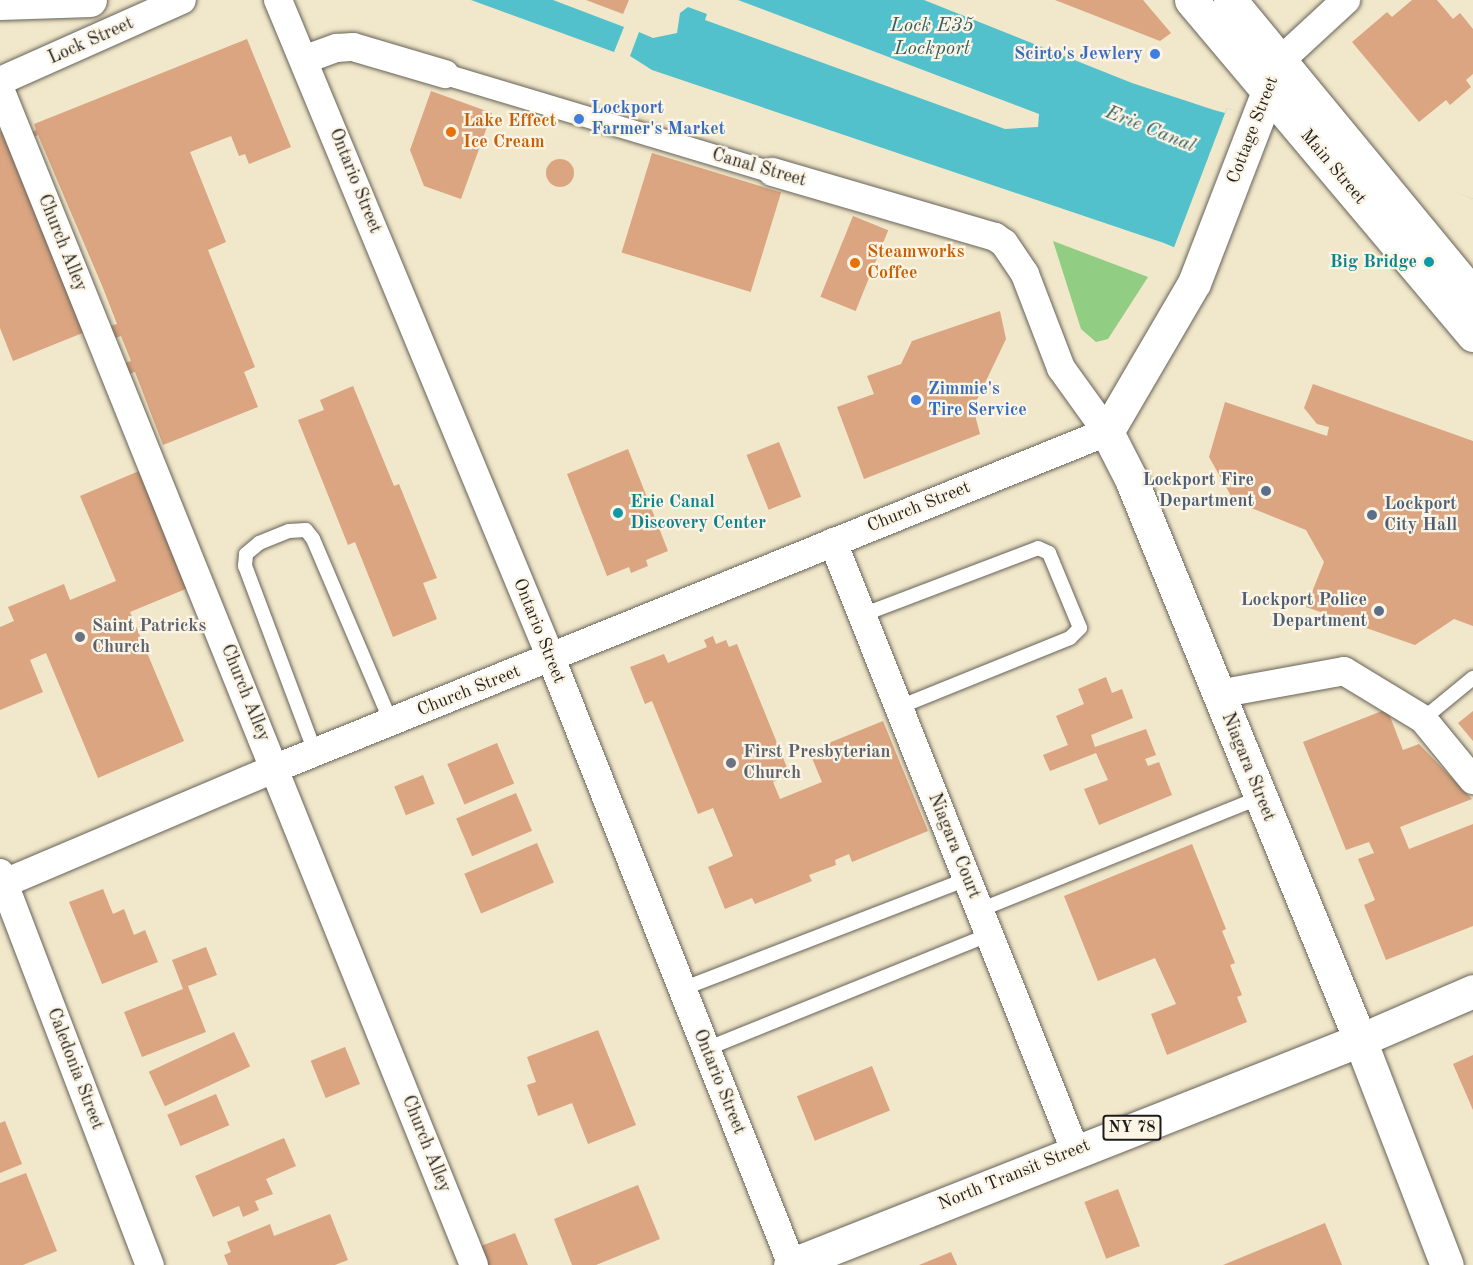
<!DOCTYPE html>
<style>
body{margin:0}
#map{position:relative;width:1473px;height:1265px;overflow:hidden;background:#f1e7ca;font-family:"Old Standard TT",serif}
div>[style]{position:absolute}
.green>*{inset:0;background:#91cd82}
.water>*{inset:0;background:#53c1cb}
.pier>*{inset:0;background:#f1e7ca}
.building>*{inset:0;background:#daa580;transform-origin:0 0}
.round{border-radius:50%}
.roads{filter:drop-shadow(0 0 2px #676359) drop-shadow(0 0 2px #676359)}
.service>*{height:14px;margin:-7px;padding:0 7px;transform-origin:7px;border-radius:7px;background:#fff}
.pedestrian>*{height:21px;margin:-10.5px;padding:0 10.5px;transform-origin:10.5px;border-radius:10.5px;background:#fff}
.minor>*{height:28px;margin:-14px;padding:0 14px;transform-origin:14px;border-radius:14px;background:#fff}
.tertiary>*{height:33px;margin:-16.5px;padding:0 16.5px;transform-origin:16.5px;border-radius:16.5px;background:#fff}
.primary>*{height:33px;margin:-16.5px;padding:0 16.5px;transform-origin:16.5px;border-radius:16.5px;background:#fff}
.dots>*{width:16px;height:16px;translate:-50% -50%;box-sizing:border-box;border:3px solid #fcf5e5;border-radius:50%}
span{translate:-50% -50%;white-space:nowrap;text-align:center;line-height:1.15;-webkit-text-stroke:4.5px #fcf5e5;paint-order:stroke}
.shield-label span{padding:2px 4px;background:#fcf5e5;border:2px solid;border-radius:4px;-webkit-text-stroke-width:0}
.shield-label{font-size:16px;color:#1c1c1c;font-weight:700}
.street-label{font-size:18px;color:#1c1c1c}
.shop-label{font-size:18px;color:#366cbe;font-weight:700}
.right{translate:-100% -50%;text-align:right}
.left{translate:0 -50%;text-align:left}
.food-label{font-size:18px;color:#c56008;font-weight:700}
.culture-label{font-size:18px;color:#0d838f;font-weight:700}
.service-label{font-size:18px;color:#4e5e75;font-weight:700}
.worship-label{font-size:18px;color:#5b616d;font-weight:700}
.water-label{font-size:20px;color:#325e62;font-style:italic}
</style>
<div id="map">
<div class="green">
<i style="clip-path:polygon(1053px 241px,1148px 277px,1108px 339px,1096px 342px,1081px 329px)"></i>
</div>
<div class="water">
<i style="clip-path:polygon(471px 0,553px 0,624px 27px,614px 52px)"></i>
<i style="clip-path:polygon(738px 0,924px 0,1132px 83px,1214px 110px,1225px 113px,1227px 108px,1473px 199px,1473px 375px,1164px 243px,652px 70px,630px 56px,639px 32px,653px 38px,677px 33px,680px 13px,688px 7px,707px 14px,705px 20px,1005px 129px,1038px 127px,1039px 114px)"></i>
</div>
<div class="pier">
<i style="clip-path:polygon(1227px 108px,1355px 152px,1473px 199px,1473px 378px,1173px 250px)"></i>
</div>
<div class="building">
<i style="clip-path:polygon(586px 0,629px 0,623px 14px)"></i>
<i style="clip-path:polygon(1055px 0,1143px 0,1171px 33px,1160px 41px)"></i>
<i style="clip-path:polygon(1412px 0,1437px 0,1453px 19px,1460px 13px,1473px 29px,1473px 74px,1466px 80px,1471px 87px,1450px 105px,1446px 100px,1419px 122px,1352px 42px,1387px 12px,1392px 17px)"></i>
<i style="clip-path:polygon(247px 39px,291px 147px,249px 164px,245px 154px,239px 156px,231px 136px,190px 152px,226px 242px,208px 250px,255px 367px,244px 372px,258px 407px,163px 445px,135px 372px,129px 374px,125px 363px,131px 361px,121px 336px,115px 338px,110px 326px,117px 324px,103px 288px,38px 135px,34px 137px,32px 132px,36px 130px,34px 124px)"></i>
<i style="clip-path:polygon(431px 91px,492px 113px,461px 199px,424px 186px,410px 150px)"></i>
<i style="clip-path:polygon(7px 129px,85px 332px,13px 361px,0 328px,0 132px)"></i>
<i style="left:652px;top:153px;width:135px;height:104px;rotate:17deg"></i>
<i class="round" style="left:546px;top:159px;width:28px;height:28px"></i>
<i style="left:853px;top:216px;width:38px;height:87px;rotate:22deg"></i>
<i style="clip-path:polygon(1000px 311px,1006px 339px,973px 408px,980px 434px,864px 479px,837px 407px,874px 394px,867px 376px,901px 364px,912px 341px)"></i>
<i style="clip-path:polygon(1313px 384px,1473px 441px,1473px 626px,1454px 619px,1415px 645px,1306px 607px,1324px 562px,1306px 530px,1234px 501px,1209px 457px,1225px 402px,1327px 436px,1329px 427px,1317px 424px,1304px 408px)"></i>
<i style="clip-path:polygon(353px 386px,394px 486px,399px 484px,437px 578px,423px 583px,437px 619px,393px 637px,355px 542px,348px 545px,298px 420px,324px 410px,320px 400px)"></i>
<i style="left:779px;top:442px;width:59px;height:35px;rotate:68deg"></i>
<i style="clip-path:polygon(628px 449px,668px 551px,646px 560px,648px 566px,631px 573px,629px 567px,607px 576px,567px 474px)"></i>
<i style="clip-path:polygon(139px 471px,188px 588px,130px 612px,184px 741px,98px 778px,46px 653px,30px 660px,43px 692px,0 710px,0 627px,14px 621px,8px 607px,64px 584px,70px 600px,116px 581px,80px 496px)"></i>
<i style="clip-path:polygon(713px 636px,716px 644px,726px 640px,729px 647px,737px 644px,790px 775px,773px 782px,780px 799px,822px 782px,809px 751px,883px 721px,928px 831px,852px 862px,849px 854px,835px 860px,836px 865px,809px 875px,812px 881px,755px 904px,752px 898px,725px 909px,708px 867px,733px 856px,713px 808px,698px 814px,652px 701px,645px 704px,630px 667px,664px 654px,668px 663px,707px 647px,704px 640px)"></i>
<i style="clip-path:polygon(1106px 677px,1112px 693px,1122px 689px,1133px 718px,1091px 735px,1095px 747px,1146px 729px,1156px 755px,1145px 759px,1148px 766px,1159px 762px,1172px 795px,1099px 825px,1084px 789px,1108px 780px,1096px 753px,1050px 771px,1043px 755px,1068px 745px,1056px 716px,1084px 704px,1078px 689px)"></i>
<i style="clip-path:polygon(1387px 709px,1403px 750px,1419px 744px,1472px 799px,1400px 827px,1409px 849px,1473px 824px,1473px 926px,1386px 960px,1364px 905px,1375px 900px,1358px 859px,1374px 853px,1369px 842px,1346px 850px,1303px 742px)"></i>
<i style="clip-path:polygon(1473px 711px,1473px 741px,1458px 723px)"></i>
<i style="left:497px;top:743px;width:44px;height:54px;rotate:67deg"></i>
<i style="left:423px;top:775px;width:31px;height:31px;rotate:68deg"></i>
<i style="left:516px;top:793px;width:41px;height:65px;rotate:67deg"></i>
<i style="left:537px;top:843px;width:43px;height:79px;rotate:67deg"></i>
<i style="clip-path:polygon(1192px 844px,1226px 929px,1222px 931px,1235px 963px,1230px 965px,1242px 995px,1237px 997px,1247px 1022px,1167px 1055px,1151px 1014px,1176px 1004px,1155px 958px,1098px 981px,1064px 896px)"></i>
<i style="clip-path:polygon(103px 889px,113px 914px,124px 909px,134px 935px,145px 930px,158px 962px,102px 984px,69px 902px)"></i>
<i style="clip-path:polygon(206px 947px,217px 975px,188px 986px,206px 1032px,142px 1057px,124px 1012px,183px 989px,172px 960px)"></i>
<i style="clip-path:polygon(598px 1030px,636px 1125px,588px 1144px,572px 1103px,538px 1116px,527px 1085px,536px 1082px,527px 1057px)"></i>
<i style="left:234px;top:1032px;width:38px;height:94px;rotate:65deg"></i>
<i style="left:345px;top:1047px;width:40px;height:37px;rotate:68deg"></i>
<i style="clip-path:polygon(1473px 1055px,1473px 1110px,1453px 1064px)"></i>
<i style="left:872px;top:1066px;width:48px;height:81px;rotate:68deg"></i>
<i style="left:216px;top:1094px;width:34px;height:53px;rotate:67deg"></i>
<i style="clip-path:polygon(5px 1121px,22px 1164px,0 1173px,0 1123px)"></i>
<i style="clip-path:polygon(284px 1138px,296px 1166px,266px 1179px,273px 1194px,255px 1201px,259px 1210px,243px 1217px,239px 1206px,213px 1217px,195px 1176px)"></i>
<i style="clip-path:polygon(26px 1173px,57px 1251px,23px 1265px,0 1265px,0 1183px)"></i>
<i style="clip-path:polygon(638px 1185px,660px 1239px,596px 1265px,572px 1265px,554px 1219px)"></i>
<i style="left:1118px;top:1189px;width:61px;height:36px;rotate:69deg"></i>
<i style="clip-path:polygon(330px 1214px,348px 1260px,335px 1265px,228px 1265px,224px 1255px,231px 1252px,227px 1242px,270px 1224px,274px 1236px)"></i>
<i style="clip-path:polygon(1325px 1223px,1342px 1265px,1223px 1265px)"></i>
<i style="clip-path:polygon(515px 1233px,528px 1265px,488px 1265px,481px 1246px)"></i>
<i style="clip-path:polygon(951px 1252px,957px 1265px,919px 1265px)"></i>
</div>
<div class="roads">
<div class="service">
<i style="left:862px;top:615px;width:188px;rotate:-20.8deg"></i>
<i style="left:1038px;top:548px;width:12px;rotate:24deg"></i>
<i style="left:1049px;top:553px;width:81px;rotate:67.5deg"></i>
<i style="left:1080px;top:628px;width:14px;rotate:135deg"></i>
<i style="left:1070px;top:638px;width:184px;rotate:158deg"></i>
<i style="left:1423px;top:719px;width:65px;rotate:-39.4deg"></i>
<i style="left:315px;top:752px;width:199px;rotate:-110.6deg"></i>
<i style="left:245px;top:566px;width:12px;rotate:-85deg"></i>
<i style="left:246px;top:554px;width:17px;rotate:-40deg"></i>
<i style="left:259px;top:543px;width:32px;rotate:-22deg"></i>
<i style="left:289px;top:531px;width:17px;rotate:-3deg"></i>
<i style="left:306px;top:530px;width:11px;rotate:52deg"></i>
<i style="left:313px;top:539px;width:199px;rotate:66.9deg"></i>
<i style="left:980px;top:910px;width:303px;rotate:-21.9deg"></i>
<i style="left:682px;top:989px;width:305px;rotate:-21.1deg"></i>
<i style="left:706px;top:1049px;width:306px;rotate:-22deg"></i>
</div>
<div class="pedestrian">
<i style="left:445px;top:74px;width:341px;rotate:16.7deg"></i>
</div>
<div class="minor">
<i style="left:278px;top:0;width:712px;rotate:67.47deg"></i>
<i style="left:551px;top:658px;width:653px;rotate:68.35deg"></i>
<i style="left:306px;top:59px;width:33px;rotate:-20deg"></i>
<i style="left:337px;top:48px;width:16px;rotate:-4deg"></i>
<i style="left:353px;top:47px;width:96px;rotate:16.4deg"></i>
<i style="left:1280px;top:61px;width:90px;rotate:-42.7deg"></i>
<i style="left:0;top:81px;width:199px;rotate:-24deg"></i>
<i style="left:0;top:89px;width:1268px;rotate:68.05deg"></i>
<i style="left:833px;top:542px;width:654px;rotate:68.3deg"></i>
<i style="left:1218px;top:694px;width:128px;rotate:-10.3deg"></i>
<i style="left:1344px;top:671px;width:92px;rotate:31.3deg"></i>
<i style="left:1423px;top:719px;width:79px;rotate:50.7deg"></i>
<i style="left:0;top:873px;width:420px;rotate:69.1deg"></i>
<i style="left:0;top:885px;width:300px;rotate:-23deg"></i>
<i style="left:276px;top:768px;width:896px;rotate:-22.02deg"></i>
<i style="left:1107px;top:432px;width:79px;rotate:-125.7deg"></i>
<i style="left:1061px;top:368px;width:101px;rotate:-111deg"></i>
<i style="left:1025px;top:274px;width:37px;rotate:-124deg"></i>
<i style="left:1004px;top:243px;width:11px;rotate:-146deg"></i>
<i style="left:995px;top:237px;width:232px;rotate:-163.7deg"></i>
</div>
<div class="tertiary">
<i style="left:0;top:3px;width:90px;rotate:-1.9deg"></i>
<i style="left:1277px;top:68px;width:230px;rotate:111.1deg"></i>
<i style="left:1194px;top:283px;width:173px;rotate:120.3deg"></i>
<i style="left:1107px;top:432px;width:53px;rotate:62.9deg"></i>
<i style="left:1131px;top:479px;width:606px;rotate:67.79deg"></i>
<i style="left:1360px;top:1040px;width:241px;rotate:68.9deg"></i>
</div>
<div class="primary">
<i style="left:1191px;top:0;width:438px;rotate:49.9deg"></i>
<i style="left:1230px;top:0;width:382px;rotate:50.5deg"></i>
<i style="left:790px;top:1265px;width:613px;rotate:-21.54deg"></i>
<i style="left:1360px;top:1040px;width:123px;rotate:-23.4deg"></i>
</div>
</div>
<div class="dots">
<i style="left:1155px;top:54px;background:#3f7fe0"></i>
<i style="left:579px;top:119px;background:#3f7fe0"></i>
<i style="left:451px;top:132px;background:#e8710a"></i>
<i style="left:1429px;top:262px;background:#0f9aa8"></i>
<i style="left:855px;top:263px;background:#e8710a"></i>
<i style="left:916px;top:400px;background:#3f7fe0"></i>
<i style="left:1266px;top:491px;background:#5c6f8a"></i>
<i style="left:618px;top:513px;background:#0f9aa8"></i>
<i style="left:1372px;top:515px;background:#5c6f8a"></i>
<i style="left:1379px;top:611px;background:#5c6f8a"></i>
<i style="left:80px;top:637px;background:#6b7280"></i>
<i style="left:731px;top:763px;background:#6b7280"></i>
</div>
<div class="shield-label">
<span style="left:1132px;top:1128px">NY 78</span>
</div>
<div class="street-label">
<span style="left:91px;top:41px;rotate:-24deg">Lock Street</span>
<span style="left:1253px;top:130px;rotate:-69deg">Cottage Street</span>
<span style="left:1333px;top:167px;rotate:50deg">Main Street</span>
<span style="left:759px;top:168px;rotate:16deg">Canal Street</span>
<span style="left:355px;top:181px;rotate:68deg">Ontario Street</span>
<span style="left:62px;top:243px;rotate:68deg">Church Alley</span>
<span style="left:919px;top:507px;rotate:-22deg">Church Street</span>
<span style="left:539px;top:631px;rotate:68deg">Ontario Street</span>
<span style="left:469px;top:691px;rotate:-22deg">Church Street</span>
<span style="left:245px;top:693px;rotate:68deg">Church Alley</span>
<span style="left:1248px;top:767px;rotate:68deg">Niagara Street</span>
<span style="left:954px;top:846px;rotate:68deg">Niagara Court</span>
<span style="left:75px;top:1069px;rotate:69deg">Caledonia Street</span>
<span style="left:719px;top:1082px;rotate:68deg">Ontario Street</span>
<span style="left:426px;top:1144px;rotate:68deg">Church Alley</span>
<span style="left:1014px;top:1175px;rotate:-22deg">North Transit Street</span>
</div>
<div class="shop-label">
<span class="right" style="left:1143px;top:54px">Scirto's Jewlery</span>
<span class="left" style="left:591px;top:119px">Lockport<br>Farmer's Market</span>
<span class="left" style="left:928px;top:400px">Zimmie's<br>Tire Service</span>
</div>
<div class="food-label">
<span class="left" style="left:463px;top:132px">Lake Effect<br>Ice Cream</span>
<span class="left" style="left:867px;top:263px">Steamworks<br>Coffee</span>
</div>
<div class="culture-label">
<span class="right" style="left:1417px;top:262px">Big Bridge</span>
<span class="left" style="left:630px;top:513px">Erie Canal<br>Discovery Center</span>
</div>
<div class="service-label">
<span class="right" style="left:1254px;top:491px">Lockport Fire<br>Department</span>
<span class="left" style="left:1384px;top:515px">Lockport<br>City Hall</span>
<span class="right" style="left:1367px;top:611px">Lockport Police<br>Department</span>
</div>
<div class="worship-label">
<span class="left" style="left:92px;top:637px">Saint Patricks<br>Church</span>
<span class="left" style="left:743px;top:763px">First Presbyterian<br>Church</span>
</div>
<div class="water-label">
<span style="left:932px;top:38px">Lock E35<br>Lockport</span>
<span style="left:1150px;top:130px;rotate:22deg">Erie Canal</span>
</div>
</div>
